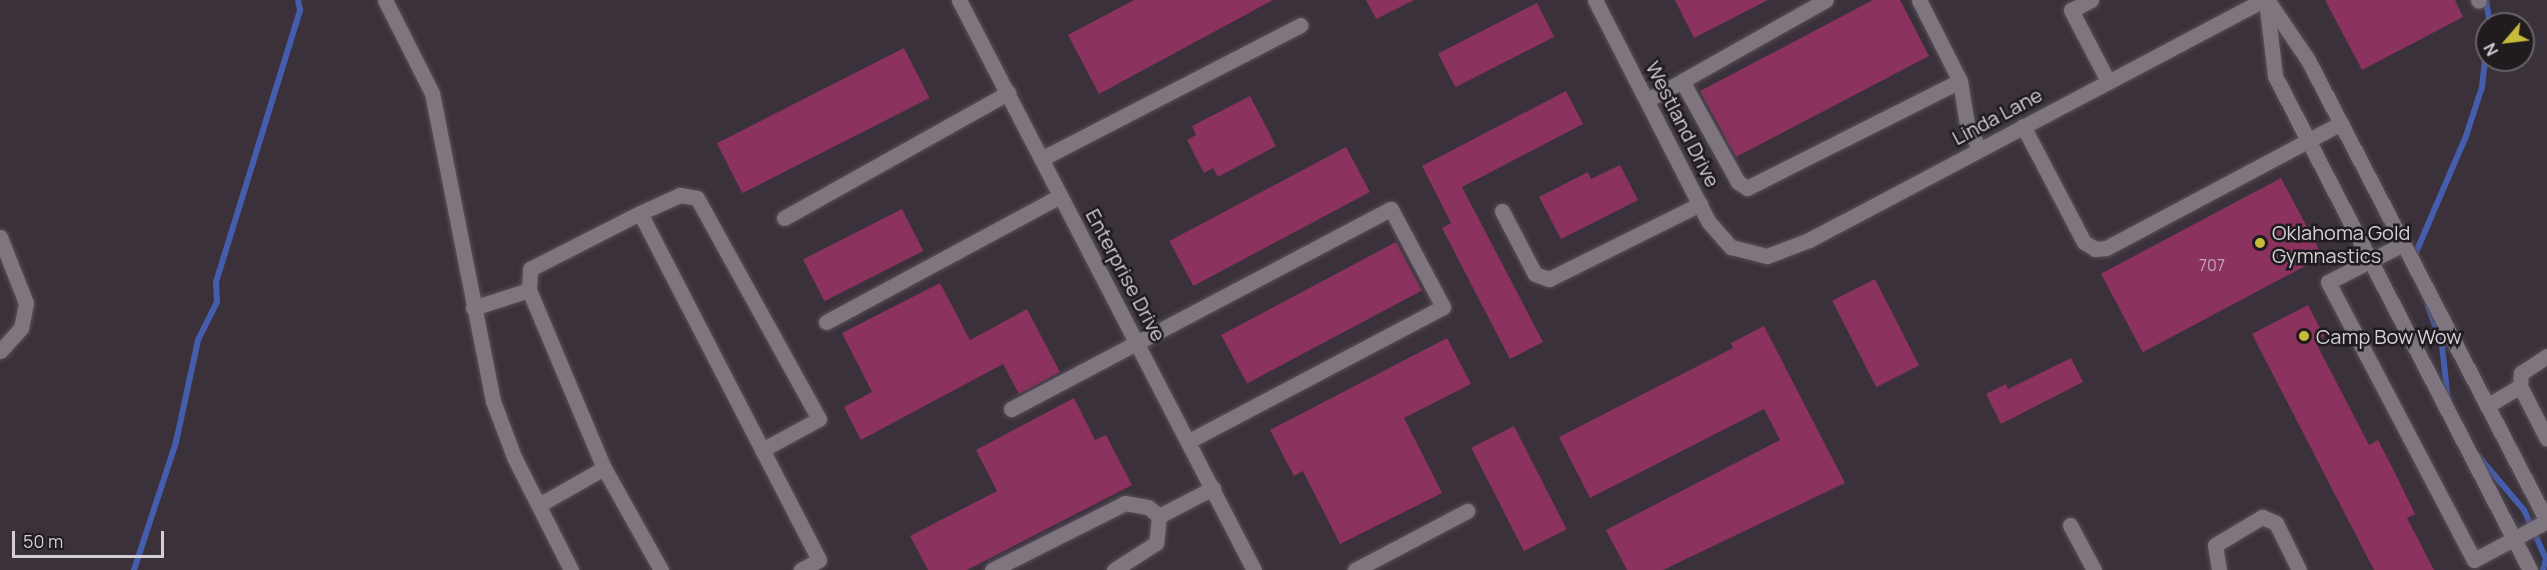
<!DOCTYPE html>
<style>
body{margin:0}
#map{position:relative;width:2547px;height:570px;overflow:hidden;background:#3a313a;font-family:Manrope,sans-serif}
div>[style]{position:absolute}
.stream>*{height:6px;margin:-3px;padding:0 3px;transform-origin:3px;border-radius:3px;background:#445dac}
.building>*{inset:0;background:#8b325f;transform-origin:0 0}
.roads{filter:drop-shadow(0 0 2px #575057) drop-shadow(0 0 2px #575057)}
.minor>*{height:15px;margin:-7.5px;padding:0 7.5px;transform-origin:7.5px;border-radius:7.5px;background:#7e757f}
.dots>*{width:16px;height:16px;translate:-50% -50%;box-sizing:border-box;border:3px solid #1f1b1f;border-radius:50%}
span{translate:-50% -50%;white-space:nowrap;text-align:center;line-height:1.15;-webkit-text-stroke:5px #1f1b1f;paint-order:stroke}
.number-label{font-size:16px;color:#c2a8b8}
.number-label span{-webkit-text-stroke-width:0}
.street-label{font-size:20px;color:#d4cfd5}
.poi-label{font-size:20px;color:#d4cfd5}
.left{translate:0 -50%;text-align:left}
.north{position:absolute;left:2475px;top:12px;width:60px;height:60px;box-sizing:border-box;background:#1f1b1f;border:2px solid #676368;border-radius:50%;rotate:242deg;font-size:16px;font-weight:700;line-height:24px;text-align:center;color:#d4cfd5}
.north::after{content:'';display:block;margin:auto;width:21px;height:27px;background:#c7bb3b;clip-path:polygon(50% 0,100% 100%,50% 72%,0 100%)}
.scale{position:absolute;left:12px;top:531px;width:152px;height:27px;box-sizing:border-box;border:3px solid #d4cfd5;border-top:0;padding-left:8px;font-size:18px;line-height:21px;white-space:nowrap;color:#d4cfd5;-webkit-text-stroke:4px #1f1b1f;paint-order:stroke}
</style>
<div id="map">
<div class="stream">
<i style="left:2486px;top:0;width:24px;rotate:81deg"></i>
<i style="left:2414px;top:257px;width:132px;rotate:-66.7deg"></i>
<i style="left:2466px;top:136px;width:52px;rotate:-71.9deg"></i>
<i style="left:2482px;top:87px;width:46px;rotate:-83.8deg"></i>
<i style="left:2428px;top:306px;width:41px;rotate:70.3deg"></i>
<i style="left:2442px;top:345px;width:56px;rotate:83.9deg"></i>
<i style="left:2479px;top:457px;width:70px;rotate:49.7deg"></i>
<i style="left:2524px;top:510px;width:54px;rotate:65.8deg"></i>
<i style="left:2546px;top:559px;width:11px;rotate:105deg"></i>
<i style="left:134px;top:570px;width:135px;rotate:-71.8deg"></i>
<i style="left:176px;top:442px;width:104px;rotate:-77.8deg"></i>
<i style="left:198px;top:340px;width:42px;rotate:-63.4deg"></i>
<i style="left:217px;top:302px;width:20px;rotate:-93deg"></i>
<i style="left:216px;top:282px;width:285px;rotate:-72.8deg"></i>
<i style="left:300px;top:10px;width:10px;rotate:-101deg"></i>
</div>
<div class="building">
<i style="clip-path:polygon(1134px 0,1273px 0,1099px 94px,1068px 35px)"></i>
<i style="clip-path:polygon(1366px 0,1414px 0,1376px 19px)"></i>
<i style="clip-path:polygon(1675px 0,1768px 0,1694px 38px)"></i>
<i style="clip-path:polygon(1873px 0,1900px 0,1929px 56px,1736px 157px,1700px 91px)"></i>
<i style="clip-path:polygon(2325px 0,2455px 0,2463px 17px,2362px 70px)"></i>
<i style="left:1537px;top:3px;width:38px;height:111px;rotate:63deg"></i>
<i style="left:904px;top:48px;width:56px;height:210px;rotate:63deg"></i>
<i style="clip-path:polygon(1566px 91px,1583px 124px,1462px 187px,1543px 342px,1510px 359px,1442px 228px,1451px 223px,1422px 166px)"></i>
<i style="clip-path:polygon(1250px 96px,1276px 146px,1218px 177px,1213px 168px,1204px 173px,1187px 140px,1196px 135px,1192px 126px)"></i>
<i style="left:1346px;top:147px;width:51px;height:200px;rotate:62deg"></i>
<i style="clip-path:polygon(1620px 165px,1638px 200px,1561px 239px,1539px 197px,1588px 172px,1591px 179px)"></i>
<i style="left:2281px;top:178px;width:89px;height:204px;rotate:62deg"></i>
<i style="left:902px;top:209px;width:47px;height:111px;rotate:63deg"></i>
<i style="left:1396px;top:242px;width:55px;height:198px;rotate:62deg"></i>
<i style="left:1875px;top:279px;width:97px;height:48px;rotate:63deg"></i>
<i style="clip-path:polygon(940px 283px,970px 340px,1027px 309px,1060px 372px,1019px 394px,1003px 364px,861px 440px,844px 407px,872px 392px,842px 333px)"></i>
<i style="clip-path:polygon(2308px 305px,2324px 336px,2315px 341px,2369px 445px,2378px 440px,2394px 471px,2415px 514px,2407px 518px,2434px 570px,2374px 570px,2252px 334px)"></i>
<i style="clip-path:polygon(1764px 326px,1845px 483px,1663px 570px,1627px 570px,1606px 530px,1780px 440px,1764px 409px,1590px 498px,1559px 437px,1733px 348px,1731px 343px)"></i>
<i style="clip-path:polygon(1447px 338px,1471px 384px,1404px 418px,1442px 493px,1340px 544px,1303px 471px,1294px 476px,1270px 430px)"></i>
<i style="clip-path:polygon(2071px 358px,2083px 382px,2001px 424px,1986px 394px,2006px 384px,2008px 389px)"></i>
<i style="clip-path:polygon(1074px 398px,1095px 440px,1106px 435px,1132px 485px,967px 570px,928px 570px,910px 536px,997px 491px,976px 450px)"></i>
<i style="left:1514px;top:426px;width:116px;height:48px;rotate:63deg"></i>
</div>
<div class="roads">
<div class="minor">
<i style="left:385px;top:0;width:104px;rotate:63.2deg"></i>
<i style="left:432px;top:93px;width:314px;rotate:78.8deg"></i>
<i style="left:493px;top:401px;width:60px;rotate:69.4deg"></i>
<i style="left:514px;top:457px;width:127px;rotate:63.2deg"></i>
<i style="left:959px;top:0;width:642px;rotate:62.64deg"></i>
<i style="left:1595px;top:0;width:248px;rotate:62.9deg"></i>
<i style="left:1708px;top:221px;width:35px;rotate:49deg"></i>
<i style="left:1731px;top:247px;width:37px;rotate:14deg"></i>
<i style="left:1767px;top:256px;width:45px;rotate:-20.9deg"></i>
<i style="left:1809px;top:240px;width:514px;rotate:-27.86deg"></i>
<i style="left:1919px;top:0;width:91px;rotate:63.2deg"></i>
<i style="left:2091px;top:0;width:22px;rotate:153deg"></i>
<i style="left:2071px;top:10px;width:80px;rotate:62.5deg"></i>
<i style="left:2266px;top:0;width:77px;rotate:83.2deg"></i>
<i style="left:2275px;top:76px;width:556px;rotate:62.7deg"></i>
<i style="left:2478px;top:0;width:1px;rotate:45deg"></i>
<i style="left:2268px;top:1px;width:71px;rotate:55.9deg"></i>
<i style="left:2308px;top:60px;width:519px;rotate:62.6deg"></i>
<i style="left:1682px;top:81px;width:165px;rotate:-29.4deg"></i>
<i style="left:1647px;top:100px;width:40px;rotate:-28deg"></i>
<i style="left:1682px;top:81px;width:115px;rotate:61deg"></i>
<i style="left:1738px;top:182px;width:11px;rotate:34deg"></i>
<i style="left:1747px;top:188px;width:238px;rotate:-26.7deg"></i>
<i style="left:1960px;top:81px;width:44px;rotate:80.8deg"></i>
<i style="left:1967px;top:124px;width:28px;rotate:64deg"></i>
<i style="left:2023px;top:126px;width:131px;rotate:62.3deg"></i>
<i style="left:2084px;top:242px;width:13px;rotate:32deg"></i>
<i style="left:2095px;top:249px;width:11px;rotate:-5deg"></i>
<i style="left:2106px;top:248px;width:266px;rotate:-28deg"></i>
<i style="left:1041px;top:159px;width:292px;rotate:-27.3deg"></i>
<i style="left:1502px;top:211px;width:71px;rotate:62.4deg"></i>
<i style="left:1535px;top:274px;width:15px;rotate:20deg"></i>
<i style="left:1549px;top:279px;width:169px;rotate:-26.4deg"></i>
<i style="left:640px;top:213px;width:44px;rotate:-24.2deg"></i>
<i style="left:680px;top:195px;width:17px;rotate:10deg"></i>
<i style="left:697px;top:198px;width:252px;rotate:61.1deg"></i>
<i style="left:819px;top:419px;width:65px;rotate:151.5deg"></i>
<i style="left:784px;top:218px;width:257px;rotate:-29.2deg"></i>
<i style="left:0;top:237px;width:71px;rotate:68.5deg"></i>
<i style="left:26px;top:303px;width:25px;rotate:101deg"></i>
<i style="left:21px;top:328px;width:31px;rotate:132deg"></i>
<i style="left:2403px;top:244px;width:84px;rotate:153.1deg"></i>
<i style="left:2328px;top:282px;width:314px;rotate:62.3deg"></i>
<i style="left:2474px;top:560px;width:83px;rotate:-28.1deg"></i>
<i style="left:529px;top:290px;width:21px;rotate:-87deg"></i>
<i style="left:530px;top:269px;width:123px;rotate:-27deg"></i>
<i style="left:640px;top:213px;width:390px;rotate:62.7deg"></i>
<i style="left:819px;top:560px;width:21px;rotate:151deg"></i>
<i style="left:473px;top:308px;width:59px;rotate:-17.8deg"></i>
<i style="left:529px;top:290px;width:193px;rotate:67.2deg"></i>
<i style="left:604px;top:468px;width:75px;rotate:150.4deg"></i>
<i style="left:826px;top:322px;width:266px;rotate:-28.3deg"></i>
<i style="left:2520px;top:386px;width:59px;rotate:63deg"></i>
<i style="left:2487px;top:406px;width:39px;rotate:-31deg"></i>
<i style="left:2520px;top:386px;width:13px;rotate:-86deg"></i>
<i style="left:2521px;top:373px;width:31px;rotate:-33deg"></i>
<i style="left:1011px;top:409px;width:429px;rotate:-27.8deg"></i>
<i style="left:1391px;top:209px;width:111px;rotate:62deg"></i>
<i style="left:1443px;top:307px;width:287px;rotate:152.2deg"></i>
<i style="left:604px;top:468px;width:117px;rotate:60.8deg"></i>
<i style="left:1159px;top:516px;width:61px;rotate:-27.4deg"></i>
<i style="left:2070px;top:525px;width:51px;rotate:61.9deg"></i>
<i style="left:992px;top:570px;width:149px;rotate:-26.7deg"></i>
<i style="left:1125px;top:503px;width:23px;rotate:10deg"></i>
<i style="left:1148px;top:507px;width:14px;rotate:39deg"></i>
<i style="left:1159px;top:516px;width:27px;rotate:96deg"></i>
<i style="left:1156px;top:543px;width:50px;rotate:147.3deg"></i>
<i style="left:1355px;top:570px;width:127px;rotate:-27.8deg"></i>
<i style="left:2219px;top:570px;width:25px;rotate:-99deg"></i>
<i style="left:2215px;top:545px;width:55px;rotate:-30.8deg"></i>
<i style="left:2262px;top:517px;width:15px;rotate:23deg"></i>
<i style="left:2276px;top:523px;width:52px;rotate:63.9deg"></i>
</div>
</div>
<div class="dots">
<i style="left:2260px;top:243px;background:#c7bb3b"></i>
<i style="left:2304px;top:336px;background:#c7bb3b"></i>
</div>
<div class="number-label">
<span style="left:2212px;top:265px">707</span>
</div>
<div class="street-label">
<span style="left:1997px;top:116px;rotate:-28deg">Linda Lane</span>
<span style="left:1683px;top:124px;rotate:63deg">Westland Drive</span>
<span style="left:1126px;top:275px;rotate:62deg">Enterprise Drive</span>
</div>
<div class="poi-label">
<span class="left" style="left:2272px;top:244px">Oklahoma Gold<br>Gymnastics</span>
<span class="left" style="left:2316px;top:336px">Camp Bow Wow</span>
</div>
<div class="north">N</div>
<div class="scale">50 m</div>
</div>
